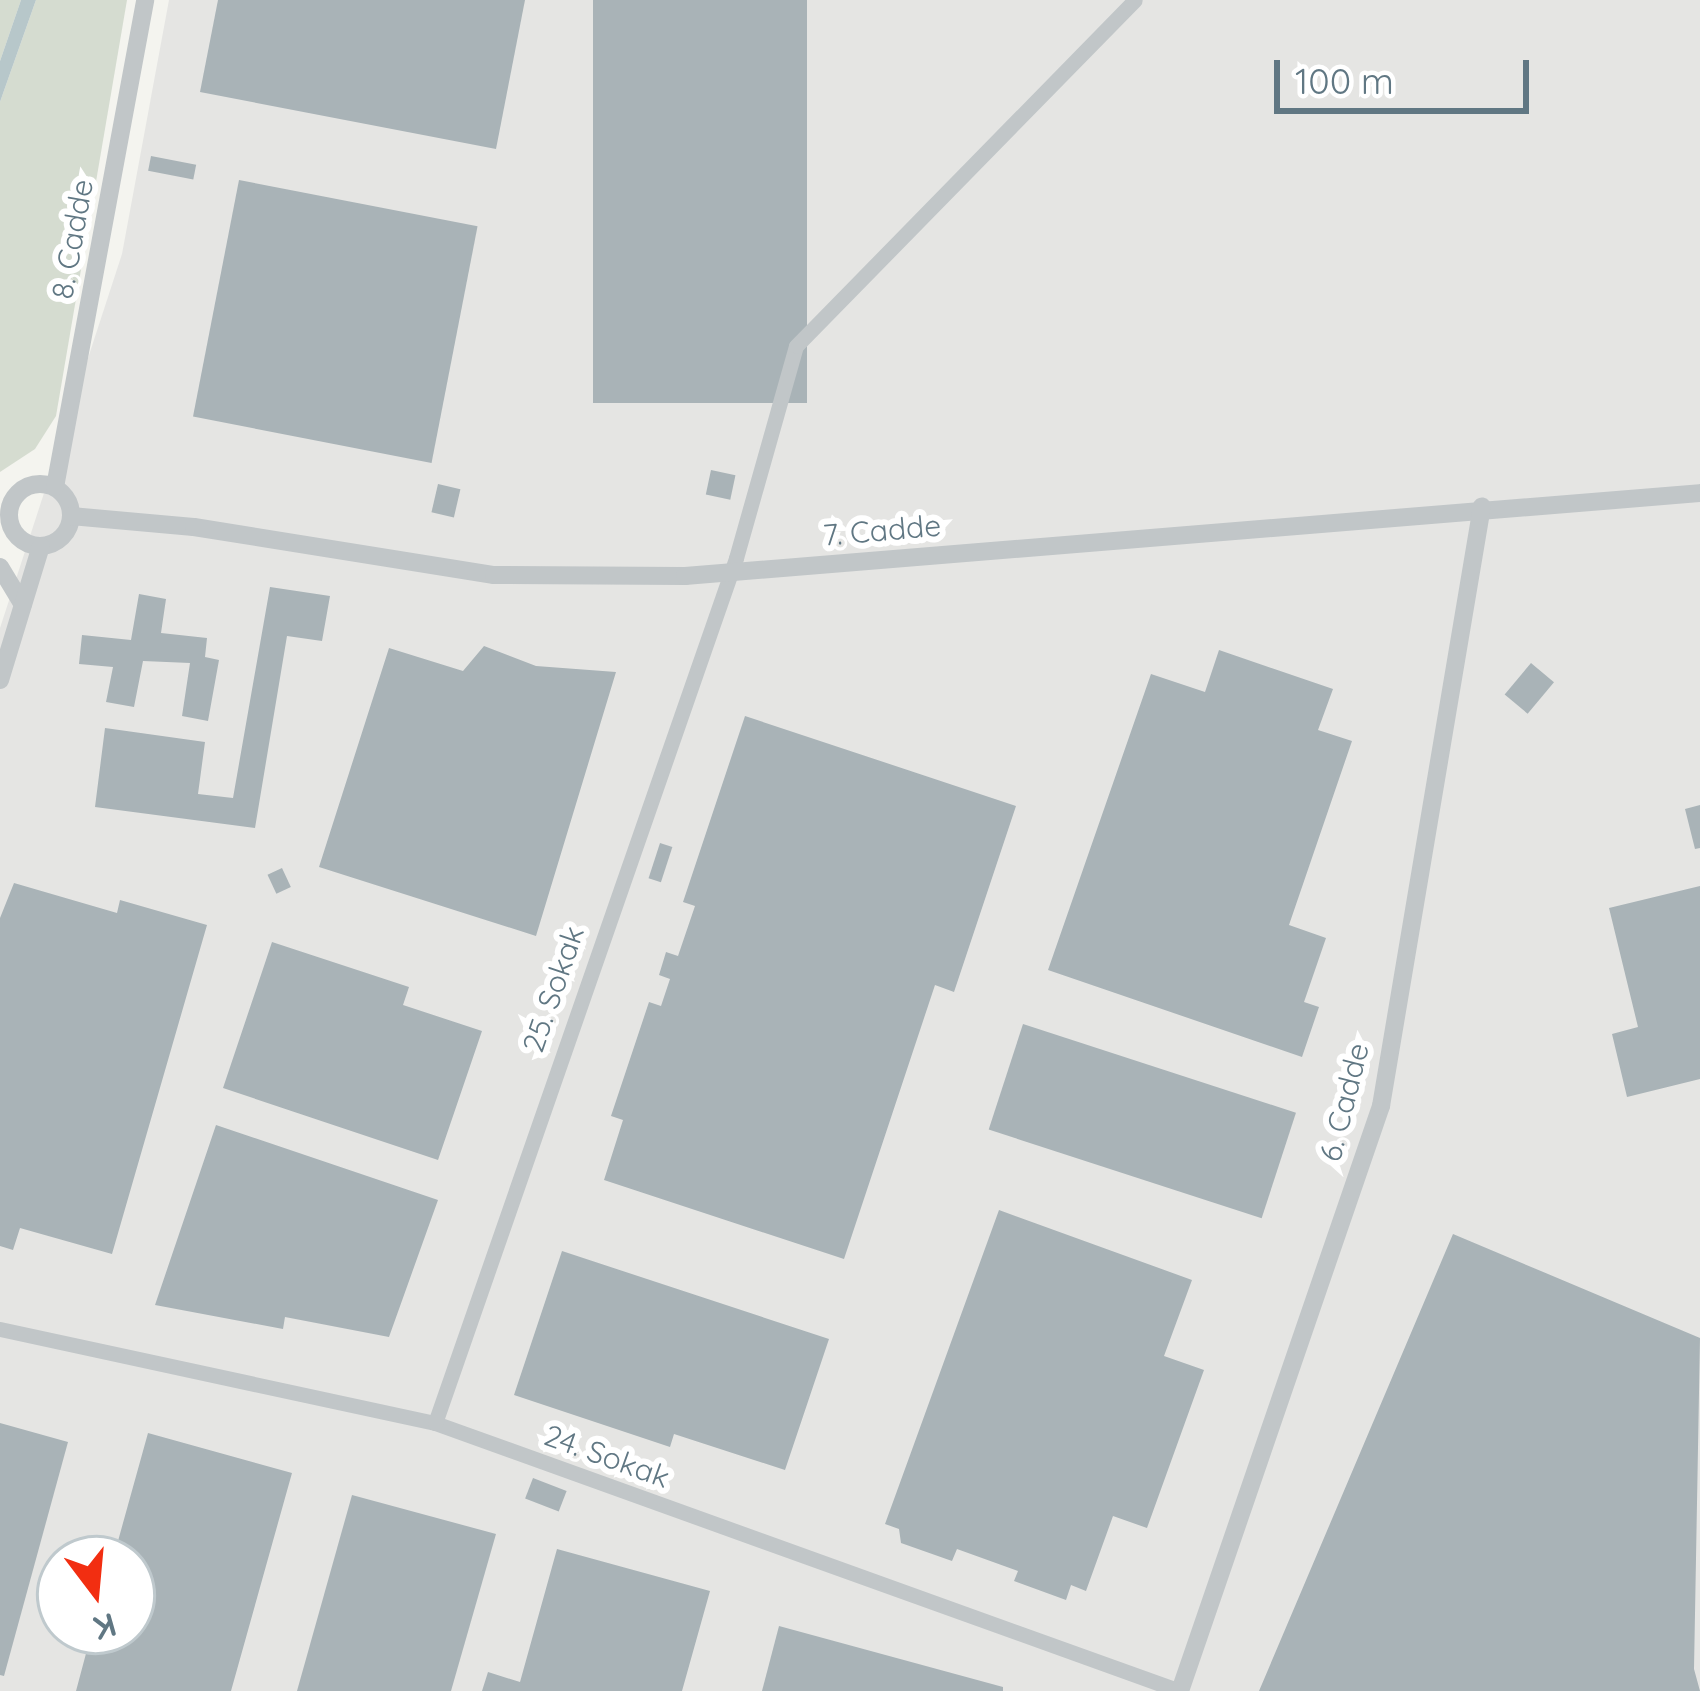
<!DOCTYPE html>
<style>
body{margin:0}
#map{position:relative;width:1700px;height:1691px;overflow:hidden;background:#f4f4ef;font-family:Quicksand,sans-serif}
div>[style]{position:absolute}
.built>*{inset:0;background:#e5e5e3}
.green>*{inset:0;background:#d5dcd0}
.water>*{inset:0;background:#b7c7ca}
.building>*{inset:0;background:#a9b3b7;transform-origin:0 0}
.minor>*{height:15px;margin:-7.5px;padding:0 7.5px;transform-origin:7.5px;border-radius:7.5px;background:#c1c6c8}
.tertiary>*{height:18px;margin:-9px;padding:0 9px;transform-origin:9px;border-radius:9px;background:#c1c6c8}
.tertiary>.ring{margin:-9px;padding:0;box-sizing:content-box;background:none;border:18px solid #c1c6c8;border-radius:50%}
span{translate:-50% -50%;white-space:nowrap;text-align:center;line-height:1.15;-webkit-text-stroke:12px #fff;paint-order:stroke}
.street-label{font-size:30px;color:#607783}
.north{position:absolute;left:36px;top:1535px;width:120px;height:120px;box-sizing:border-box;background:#fff;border:3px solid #bfc9cd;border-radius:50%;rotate:164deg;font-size:33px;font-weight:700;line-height:48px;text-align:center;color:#607783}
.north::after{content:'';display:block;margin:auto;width:42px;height:54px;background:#f22e11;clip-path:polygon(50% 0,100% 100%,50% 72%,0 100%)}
.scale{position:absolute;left:1274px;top:60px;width:255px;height:54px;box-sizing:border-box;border:6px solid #607783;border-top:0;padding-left:15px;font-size:36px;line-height:42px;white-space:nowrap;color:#607783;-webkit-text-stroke:9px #fff;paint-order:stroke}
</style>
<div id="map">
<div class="built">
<i style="clip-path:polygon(evenodd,169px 0,1700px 0,1700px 1691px,0 1691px,0 628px,122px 254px,169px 0,60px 1559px,132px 1559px,132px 1631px,60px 1631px,60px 1559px)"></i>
</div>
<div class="green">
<i style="clip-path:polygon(0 0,21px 0,0 61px)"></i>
<i style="clip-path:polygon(36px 0,127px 0,56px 416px,35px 449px,0 472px,0 102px)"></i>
</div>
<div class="water">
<i style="clip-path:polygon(21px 0,36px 0,0 102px,0 61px)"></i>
</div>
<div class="building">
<i style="clip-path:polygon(218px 0,525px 0,496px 149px,200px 92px)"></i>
<i style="left:593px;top:0;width:214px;height:403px"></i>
<i style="left:151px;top:156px;width:46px;height:15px;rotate:11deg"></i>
<i style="left:239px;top:180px;width:243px;height:241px;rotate:11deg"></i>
<i style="left:711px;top:470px;width:25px;height:25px;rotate:12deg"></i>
<i style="left:438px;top:484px;width:23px;height:29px;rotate:13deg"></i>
<i style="clip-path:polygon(270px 587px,330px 596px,322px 641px,287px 636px,255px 828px,95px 807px,105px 728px,205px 742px,198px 794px,233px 798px)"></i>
<i style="clip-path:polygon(139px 594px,166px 599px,161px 633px,207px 638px,205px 657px,219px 660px,208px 721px,182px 716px,190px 663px,143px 661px,134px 707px,106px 702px,113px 667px,79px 664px,82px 635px,131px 640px)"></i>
<i style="clip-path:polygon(484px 646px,536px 666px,616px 672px,536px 936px,319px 867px,389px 648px,463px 671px)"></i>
<i style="clip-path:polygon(1219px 650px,1333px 689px,1318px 730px,1352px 741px,1289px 925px,1326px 938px,1304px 1002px,1319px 1007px,1302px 1057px,1048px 970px,1151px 674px,1205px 692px)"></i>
<i style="left:1531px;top:663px;width:30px;height:41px;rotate:40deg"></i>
<i style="clip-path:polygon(745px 716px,1016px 806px,954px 992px,935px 985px,844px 1259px,604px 1180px,623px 1120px,611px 1116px,649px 1002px,661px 1006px,670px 979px,659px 975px,666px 952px,678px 956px,695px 906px,683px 902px)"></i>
<i style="clip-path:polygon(1700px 805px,1700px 848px,1695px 849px,1685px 809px)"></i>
<i style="left:660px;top:843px;width:13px;height:37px;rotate:18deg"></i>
<i style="left:282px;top:868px;width:21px;height:16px;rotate:65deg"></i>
<i style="clip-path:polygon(14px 883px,117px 913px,120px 900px,207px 925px,112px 1254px,20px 1228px,13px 1250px,0 1246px,0 918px)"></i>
<i style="clip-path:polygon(1700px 886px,1700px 1079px,1627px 1097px,1612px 1034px,1638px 1027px,1609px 908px)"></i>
<i style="clip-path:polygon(272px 942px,409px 987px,403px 1005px,482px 1031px,438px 1160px,223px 1088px)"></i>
<i style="left:1023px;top:1024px;width:287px;height:111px;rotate:18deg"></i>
<i style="clip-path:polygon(216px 1125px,438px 1200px,389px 1337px,285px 1317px,283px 1329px,155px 1305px)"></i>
<i style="clip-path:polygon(999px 1210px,1192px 1280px,1164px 1356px,1204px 1370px,1147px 1528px,1113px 1516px,1086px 1591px,1071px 1585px,1066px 1600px,1014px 1581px,1018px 1571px,957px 1549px,952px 1561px,901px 1543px,899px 1529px,885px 1524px)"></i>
<i style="clip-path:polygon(1453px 1234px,1700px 1338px,1694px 1669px,1700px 1691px,1259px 1691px)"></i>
<i style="clip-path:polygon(562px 1251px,829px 1339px,785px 1470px,674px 1434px,670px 1447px,514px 1395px)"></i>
<i style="clip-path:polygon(0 1423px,68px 1442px,4px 1676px,0 1675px)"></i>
<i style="clip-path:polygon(148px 1433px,292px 1473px,231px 1691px,76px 1691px,92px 1631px,132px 1631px,132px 1559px,113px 1559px)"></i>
<i style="left:533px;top:1478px;width:36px;height:22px;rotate:21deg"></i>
<i style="clip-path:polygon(352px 1495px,496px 1534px,451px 1691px,297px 1691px)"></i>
<i style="clip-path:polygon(557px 1549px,710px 1591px,682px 1691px,482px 1691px,488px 1672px,520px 1682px)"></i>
<i style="clip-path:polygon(779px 1626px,1003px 1687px,1003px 1691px,762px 1691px)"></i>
</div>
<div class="minor">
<i style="left:0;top:1329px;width:445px;rotate:12.2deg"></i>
<i style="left:435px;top:1423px;width:792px;rotate:19.79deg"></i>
<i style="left:435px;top:1423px;width:916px;rotate:-70.81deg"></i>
<i style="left:736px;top:558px;width:220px;rotate:-74.2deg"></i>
<i style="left:796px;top:346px;width:484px;rotate:-45.6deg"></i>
</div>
<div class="tertiary">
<i class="ring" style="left:9px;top:484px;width:44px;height:44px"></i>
<i style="left:55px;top:487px;width:495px;rotate:-79.5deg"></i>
<i style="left:71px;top:516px;width:123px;rotate:5.1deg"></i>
<i style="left:194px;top:527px;width:304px;rotate:9.1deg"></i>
<i style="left:494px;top:575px;width:191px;rotate:0.3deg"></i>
<i style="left:685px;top:576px;width:1018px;rotate:-4.67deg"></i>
<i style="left:0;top:567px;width:44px;rotate:58.8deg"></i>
<i style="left:0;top:680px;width:140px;rotate:-73deg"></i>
<i style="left:1180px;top:1691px;width:619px;rotate:-71.04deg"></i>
<i style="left:1381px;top:1106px;width:608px;rotate:-80.44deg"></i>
</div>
<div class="street-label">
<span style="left:72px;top:239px;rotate:-80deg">8. Cadde</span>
<span style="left:882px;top:530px;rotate:-5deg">7. Cadde</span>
<span style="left:553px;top:989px;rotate:-71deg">25. Sokak</span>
<span style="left:1344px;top:1102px;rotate:-76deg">6. Cadde</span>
<span style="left:607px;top:1456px;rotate:20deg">24. Sokak</span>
</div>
<div class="north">K</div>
<div class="scale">100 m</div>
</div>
